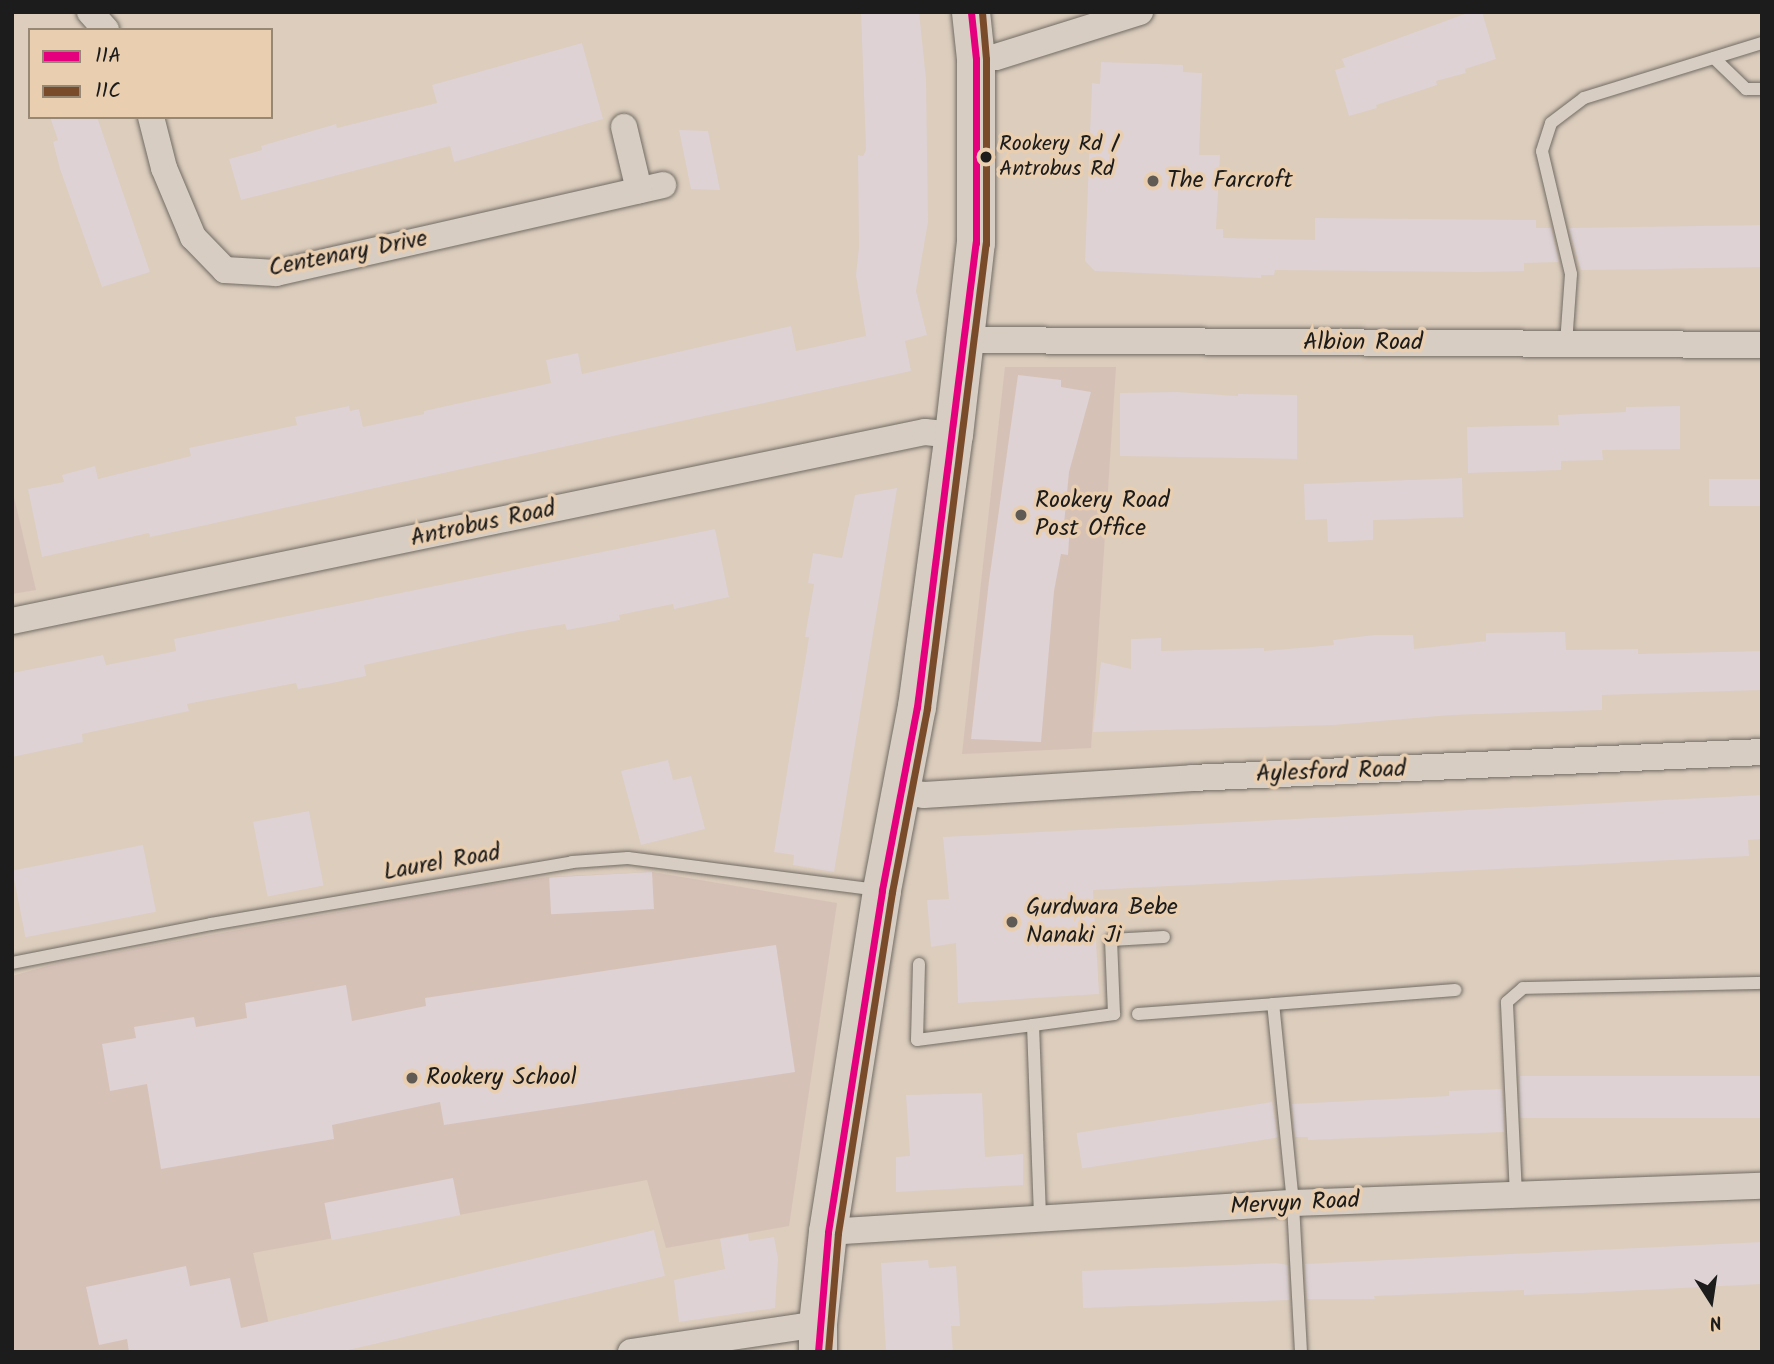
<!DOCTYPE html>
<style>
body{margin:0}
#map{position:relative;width:1774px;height:1364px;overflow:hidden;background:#dccdbd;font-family:Kalam,sans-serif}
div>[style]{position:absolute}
.built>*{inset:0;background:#d6c1b7}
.building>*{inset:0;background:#ded2d4;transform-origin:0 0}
.roads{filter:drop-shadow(0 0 2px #726c64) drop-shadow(0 0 2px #726c64)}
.lane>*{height:12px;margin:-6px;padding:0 6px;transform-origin:6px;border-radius:6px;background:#d7cdc2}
.street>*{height:26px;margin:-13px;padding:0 13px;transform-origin:13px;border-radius:13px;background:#d7cdc2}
.primary>*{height:38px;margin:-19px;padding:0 19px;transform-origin:19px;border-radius:19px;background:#d7cdc2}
.bus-1>*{height:7px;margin:-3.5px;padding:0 3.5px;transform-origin:3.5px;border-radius:3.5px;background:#e5007d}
.bus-2>*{height:7px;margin:-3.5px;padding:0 3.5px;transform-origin:3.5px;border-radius:3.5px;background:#7a4b2a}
.dots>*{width:19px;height:19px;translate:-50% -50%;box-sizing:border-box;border:4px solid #e9ceb0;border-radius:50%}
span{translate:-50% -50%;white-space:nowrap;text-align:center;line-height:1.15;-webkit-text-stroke:7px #e9ceb0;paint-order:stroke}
.bus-label{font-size:22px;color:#1c1c1c}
.left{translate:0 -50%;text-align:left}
.poi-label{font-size:24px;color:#1c1c1c}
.street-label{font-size:24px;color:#1c1c1c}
.frame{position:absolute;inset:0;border:14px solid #1c1c1c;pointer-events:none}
.legend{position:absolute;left:28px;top:28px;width:245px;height:91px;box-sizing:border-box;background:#e9ceb0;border:2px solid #978775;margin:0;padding:9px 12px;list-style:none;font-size:21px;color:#1c1c1c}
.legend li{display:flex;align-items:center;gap:14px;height:35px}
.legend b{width:35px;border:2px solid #978775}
.north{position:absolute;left:1676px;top:1266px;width:70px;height:70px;-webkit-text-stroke:5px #e9ceb0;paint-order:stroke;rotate:168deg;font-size:19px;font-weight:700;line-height:28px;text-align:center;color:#1c1c1c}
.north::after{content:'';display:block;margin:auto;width:24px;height:32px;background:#1c1c1c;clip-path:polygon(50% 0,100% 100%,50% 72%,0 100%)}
</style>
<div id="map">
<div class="built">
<i style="clip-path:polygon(1005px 367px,1116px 367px,1091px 748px,962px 754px)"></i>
<i style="clip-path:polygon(12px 489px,36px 590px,12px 594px)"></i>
<i style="clip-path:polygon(652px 872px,837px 903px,789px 1226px,666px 1248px,647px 1180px,253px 1253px,275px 1352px,12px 1352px,12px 976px,62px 962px,487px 885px,549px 877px)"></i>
</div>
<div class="building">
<i style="clip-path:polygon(861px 12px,919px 12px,926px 79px,928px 222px,916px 291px,927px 335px,905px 341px,911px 371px,206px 525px,150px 537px,149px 533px,42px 557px,28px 489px,64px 482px,62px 475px,95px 466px,98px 479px,191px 456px,189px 448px,297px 425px,295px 417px,349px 406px,350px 411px,359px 409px,363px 427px,424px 414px,424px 411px,551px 383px,546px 360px,578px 353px,582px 374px,791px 326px,796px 351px,866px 336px,856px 275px,859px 247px,858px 155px,863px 156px,866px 150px)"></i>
<i style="clip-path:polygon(1470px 12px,1482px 12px,1496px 59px,1465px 69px,1466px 73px,1436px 81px,1437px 85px,1376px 105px,1377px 108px,1349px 116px,1335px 70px,1345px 67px,1342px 59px)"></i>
<i style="clip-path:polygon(582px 43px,603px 119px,454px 162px,450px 146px,241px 200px,229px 159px,262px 150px,261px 146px,336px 124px,337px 128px,437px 103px,432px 85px)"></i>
<i style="clip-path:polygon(1101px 62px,1183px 65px,1183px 72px,1202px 73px,1199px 155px,1220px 155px,1216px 229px,1223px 229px,1223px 238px,1315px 240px,1315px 218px,1536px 220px,1536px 228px,1551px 228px,1559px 262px,1524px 263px,1524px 271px,1476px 272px,1275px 270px,1274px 275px,1261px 275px,1261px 278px,1095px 271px,1085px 261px,1092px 83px,1100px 84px)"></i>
<i style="clip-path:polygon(50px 117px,97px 117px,150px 272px,102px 287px,60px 169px,53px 142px,58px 140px)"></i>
<i style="clip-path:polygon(679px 130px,708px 131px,720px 190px,691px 189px)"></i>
<i style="clip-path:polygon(1762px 225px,1762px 267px,1656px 269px,1581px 270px,1569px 228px)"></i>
<i style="clip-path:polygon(1018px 375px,1061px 380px,1061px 387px,1091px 392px,1069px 472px,1064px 524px,1070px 525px,1068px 555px,1061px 554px,1054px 591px,1041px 742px,971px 739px,989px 581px)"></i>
<i style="clip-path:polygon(1176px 392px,1238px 396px,1238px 394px,1297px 395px,1297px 459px,1120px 456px,1120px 393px)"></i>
<i style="clip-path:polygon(1680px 406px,1680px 449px,1602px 450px,1603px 460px,1561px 461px,1561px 470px,1468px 473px,1467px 427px,1559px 425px,1558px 415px,1626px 412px,1626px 407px)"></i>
<i style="clip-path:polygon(1462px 478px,1463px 517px,1373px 520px,1373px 540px,1328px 542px,1327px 519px,1305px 520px,1304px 484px)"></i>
<i style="left:1762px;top:479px;width:27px;height:53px;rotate:90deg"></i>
<i style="clip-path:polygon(897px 488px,834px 872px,793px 865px,794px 855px,774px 852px,809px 637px,805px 637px,814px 584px,808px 583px,813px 553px,842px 558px,855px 495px)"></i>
<i style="clip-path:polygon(715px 529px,729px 597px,674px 609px,673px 604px,619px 615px,620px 620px,567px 630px,565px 624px,517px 632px,364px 665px,366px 676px,327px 684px,298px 689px,296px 683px,187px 704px,189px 711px,82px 734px,83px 742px,12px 757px,12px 673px,103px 655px,106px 665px,147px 657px,176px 651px,174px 639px)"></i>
<i style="clip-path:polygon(1565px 632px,1566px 650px,1638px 649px,1638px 654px,1762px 651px,1762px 690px,1602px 695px,1602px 710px,1451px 715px,1333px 725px,1093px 732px,1101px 662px,1131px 669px,1131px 639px,1161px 638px,1161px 651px,1264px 648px,1264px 651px,1334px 645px,1333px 640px,1374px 635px,1413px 635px,1414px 649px,1486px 641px,1486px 633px)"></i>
<i style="clip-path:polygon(668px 760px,673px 780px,691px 776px,705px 829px,641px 845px,621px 771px)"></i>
<i style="clip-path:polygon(1762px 795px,1762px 839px,1748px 840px,1749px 856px,1093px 890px,1099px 994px,958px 1003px,956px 943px,931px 947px,927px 900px,949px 899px,943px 837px)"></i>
<i style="left:309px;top:811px;width:76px;height:57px;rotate:79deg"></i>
<i style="left:143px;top:845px;width:68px;height:133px;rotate:79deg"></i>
<i style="left:652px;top:872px;width:37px;height:103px;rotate:87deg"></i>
<i style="clip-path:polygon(776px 945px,795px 1072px,444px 1125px,440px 1102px,332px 1125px,334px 1139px,161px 1169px,147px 1084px,110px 1091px,102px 1044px,136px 1038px,134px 1027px,194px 1017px,196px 1027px,247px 1018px,245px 1003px,346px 985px,352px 1021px,426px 1006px,425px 998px)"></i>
<i style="left:1762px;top:1076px;width:42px;height:242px;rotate:90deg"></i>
<i style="clip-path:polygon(1502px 1089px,1504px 1132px,1308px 1140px,1308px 1137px,1295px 1137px,1292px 1104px,1449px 1096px,1449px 1091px)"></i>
<i style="clip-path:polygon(982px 1093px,985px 1157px,1023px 1154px,1023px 1185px,896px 1192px,896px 1157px,910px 1156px,906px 1095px)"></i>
<i style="left:1272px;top:1102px;width:36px;height:198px;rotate:81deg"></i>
<i style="left:453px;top:1178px;width:38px;height:131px;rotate:79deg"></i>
<i style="clip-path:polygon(654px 1230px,665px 1276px,340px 1352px,129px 1352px,127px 1339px,99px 1345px,86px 1287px,186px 1266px,190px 1286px,230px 1278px,241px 1328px)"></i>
<i style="clip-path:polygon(748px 1234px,749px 1241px,774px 1237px,778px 1259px,775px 1308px,679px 1322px,674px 1280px,725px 1269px,720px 1239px)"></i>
<i style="clip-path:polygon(1762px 1242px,1762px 1284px,1582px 1293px,1524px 1295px,1524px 1290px,1374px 1296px,1375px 1299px,1307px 1299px,1305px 1264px)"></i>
<i style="clip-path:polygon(928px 1260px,929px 1268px,956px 1266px,960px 1326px,951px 1326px,953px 1352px,886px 1352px,881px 1263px)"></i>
<i style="clip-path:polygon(1276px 1263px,1288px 1265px,1289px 1300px,1083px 1308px,1082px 1271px)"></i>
</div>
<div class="roads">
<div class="lane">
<i style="left:1714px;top:58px;width:45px;rotate:44.1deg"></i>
<i style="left:1746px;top:89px;width:16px"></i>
<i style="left:1566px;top:344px;width:70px;rotate:-85.9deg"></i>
<i style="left:1571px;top:274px;width:126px;rotate:-103.3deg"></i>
<i style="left:1542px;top:151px;width:29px;rotate:-72deg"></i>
<i style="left:1551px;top:123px;width:41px;rotate:-37.1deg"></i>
<i style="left:1584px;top:98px;width:186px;rotate:-17.2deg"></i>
<i style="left:12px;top:963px;width:203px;rotate:-11.1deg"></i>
<i style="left:211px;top:924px;width:366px;rotate:-9.7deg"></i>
<i style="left:572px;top:862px;width:56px;rotate:-4.1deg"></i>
<i style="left:628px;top:858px;width:253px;rotate:7.3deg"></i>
<i style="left:919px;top:964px;width:76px;rotate:91.5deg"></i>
<i style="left:917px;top:1040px;width:117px;rotate:-7.4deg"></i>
<i style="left:1033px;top:1025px;width:193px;rotate:87.9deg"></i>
<i style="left:1138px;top:1014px;width:135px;rotate:-4.2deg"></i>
<i style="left:1033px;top:1025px;width:82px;rotate:-7.7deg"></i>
<i style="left:1114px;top:1014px;width:74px;rotate:-92.3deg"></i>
<i style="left:1111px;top:940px;width:53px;rotate:-3.2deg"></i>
<i style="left:1516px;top:1195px;width:193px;rotate:-92.7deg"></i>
<i style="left:1507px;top:1002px;width:21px;rotate:-41deg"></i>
<i style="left:1523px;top:988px;width:239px;rotate:-1.2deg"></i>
<i style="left:1301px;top:1352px;width:149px;rotate:-93.1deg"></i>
<i style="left:1293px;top:1203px;width:200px;rotate:-95.7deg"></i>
<i style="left:1273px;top:1004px;width:183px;rotate:-4.4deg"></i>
</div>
<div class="street">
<i style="left:90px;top:12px;width:24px;rotate:48deg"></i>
<i style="left:976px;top:59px;width:20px;rotate:-6deg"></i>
<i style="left:996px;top:57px;width:151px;rotate:-17.4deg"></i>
<i style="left:151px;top:117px;width:53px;rotate:75.7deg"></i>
<i style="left:164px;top:168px;width:75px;rotate:67.2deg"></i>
<i style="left:193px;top:237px;width:46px;rotate:45.9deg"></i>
<i style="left:225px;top:270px;width:51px;rotate:3.4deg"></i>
<i style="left:276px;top:273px;width:397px;rotate:-12.8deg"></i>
<i style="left:624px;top:127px;width:65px;rotate:76.6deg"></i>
<i style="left:965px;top:340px;width:797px;rotate:0.36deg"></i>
<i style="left:12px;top:621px;width:932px;rotate:-11.7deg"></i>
<i style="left:925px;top:432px;width:29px;rotate:6deg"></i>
<i style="left:901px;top:792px;width:23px;rotate:7deg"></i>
<i style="left:924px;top:795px;width:269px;rotate:-3.6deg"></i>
<i style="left:1192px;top:778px;width:571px;rotate:-2.61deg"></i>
<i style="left:828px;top:1232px;width:466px;rotate:-3.6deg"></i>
<i style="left:1293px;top:1203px;width:469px;rotate:-2.1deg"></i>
<i style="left:631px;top:1352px;width:189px;rotate:-8.5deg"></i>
</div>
<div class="primary">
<i style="left:818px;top:1352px;width:28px;rotate:-90deg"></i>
<i style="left:818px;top:1324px;width:93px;rotate:-83.8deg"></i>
<i style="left:828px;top:1232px;width:346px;rotate:-81deg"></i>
<i style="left:882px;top:890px;width:186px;rotate:-79.2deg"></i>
<i style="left:917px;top:707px;width:275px;rotate:-82.3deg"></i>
<i style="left:954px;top:435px;width:193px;rotate:-83.5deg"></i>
<i style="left:976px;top:243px;width:184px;rotate:-90deg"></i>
<i style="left:976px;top:59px;width:47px;rotate:-96.1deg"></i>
</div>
</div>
<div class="bus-1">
<i style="left:818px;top:1352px;width:120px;rotate:-85.2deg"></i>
<i style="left:828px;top:1232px;width:346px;rotate:-81deg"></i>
<i style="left:882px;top:890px;width:186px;rotate:-79.2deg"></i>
<i style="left:917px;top:707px;width:468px;rotate:-82.8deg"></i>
<i style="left:976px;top:243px;width:184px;rotate:-90deg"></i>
<i style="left:976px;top:59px;width:47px;rotate:-96.1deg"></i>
</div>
<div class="bus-2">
<i style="left:828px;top:1352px;width:119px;rotate:-85.2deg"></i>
<i style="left:838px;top:1233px;width:345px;rotate:-81deg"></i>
<i style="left:892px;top:892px;width:187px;rotate:-79.2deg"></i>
<i style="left:927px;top:708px;width:468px;rotate:-82.8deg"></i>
<i style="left:986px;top:244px;width:185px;rotate:-90deg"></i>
<i style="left:986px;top:59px;width:47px;rotate:-94.9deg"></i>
</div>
<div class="dots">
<i style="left:986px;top:157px;background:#1c1c1c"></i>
<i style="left:1153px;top:181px;background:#5f5a54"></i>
<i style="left:1021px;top:515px;background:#5f5a54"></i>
<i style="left:1012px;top:922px;background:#5f5a54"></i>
<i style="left:412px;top:1078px;background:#5f5a54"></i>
</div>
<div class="bus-label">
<span class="left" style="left:999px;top:157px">Rookery Rd /<br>Antrobus Rd</span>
</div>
<div class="poi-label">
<span class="left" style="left:1167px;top:181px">The Farcroft</span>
<span class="left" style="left:1035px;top:515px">Rookery Road<br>Post Office</span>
<span class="left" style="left:1026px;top:922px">Gurdwara Bebe<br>Nanaki Ji</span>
<span class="left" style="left:426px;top:1078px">Rookery School</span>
</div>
<div class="street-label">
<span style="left:348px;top:254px;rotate:-11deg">Centenary Drive</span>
<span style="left:1363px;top:343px">Albion Road</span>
<span style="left:483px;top:524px;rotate:-12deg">Antrobus Road</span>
<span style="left:1331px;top:772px;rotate:-2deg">Aylesford Road</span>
<span style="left:442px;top:863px;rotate:-10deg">Laurel Road</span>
<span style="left:1295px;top:1204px;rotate:-3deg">Mervyn Road</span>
</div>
<div class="frame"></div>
<ul class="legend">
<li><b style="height:9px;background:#e5007d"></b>11A</li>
<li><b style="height:9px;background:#7a4b2a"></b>11C</li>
</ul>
<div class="north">N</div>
</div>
